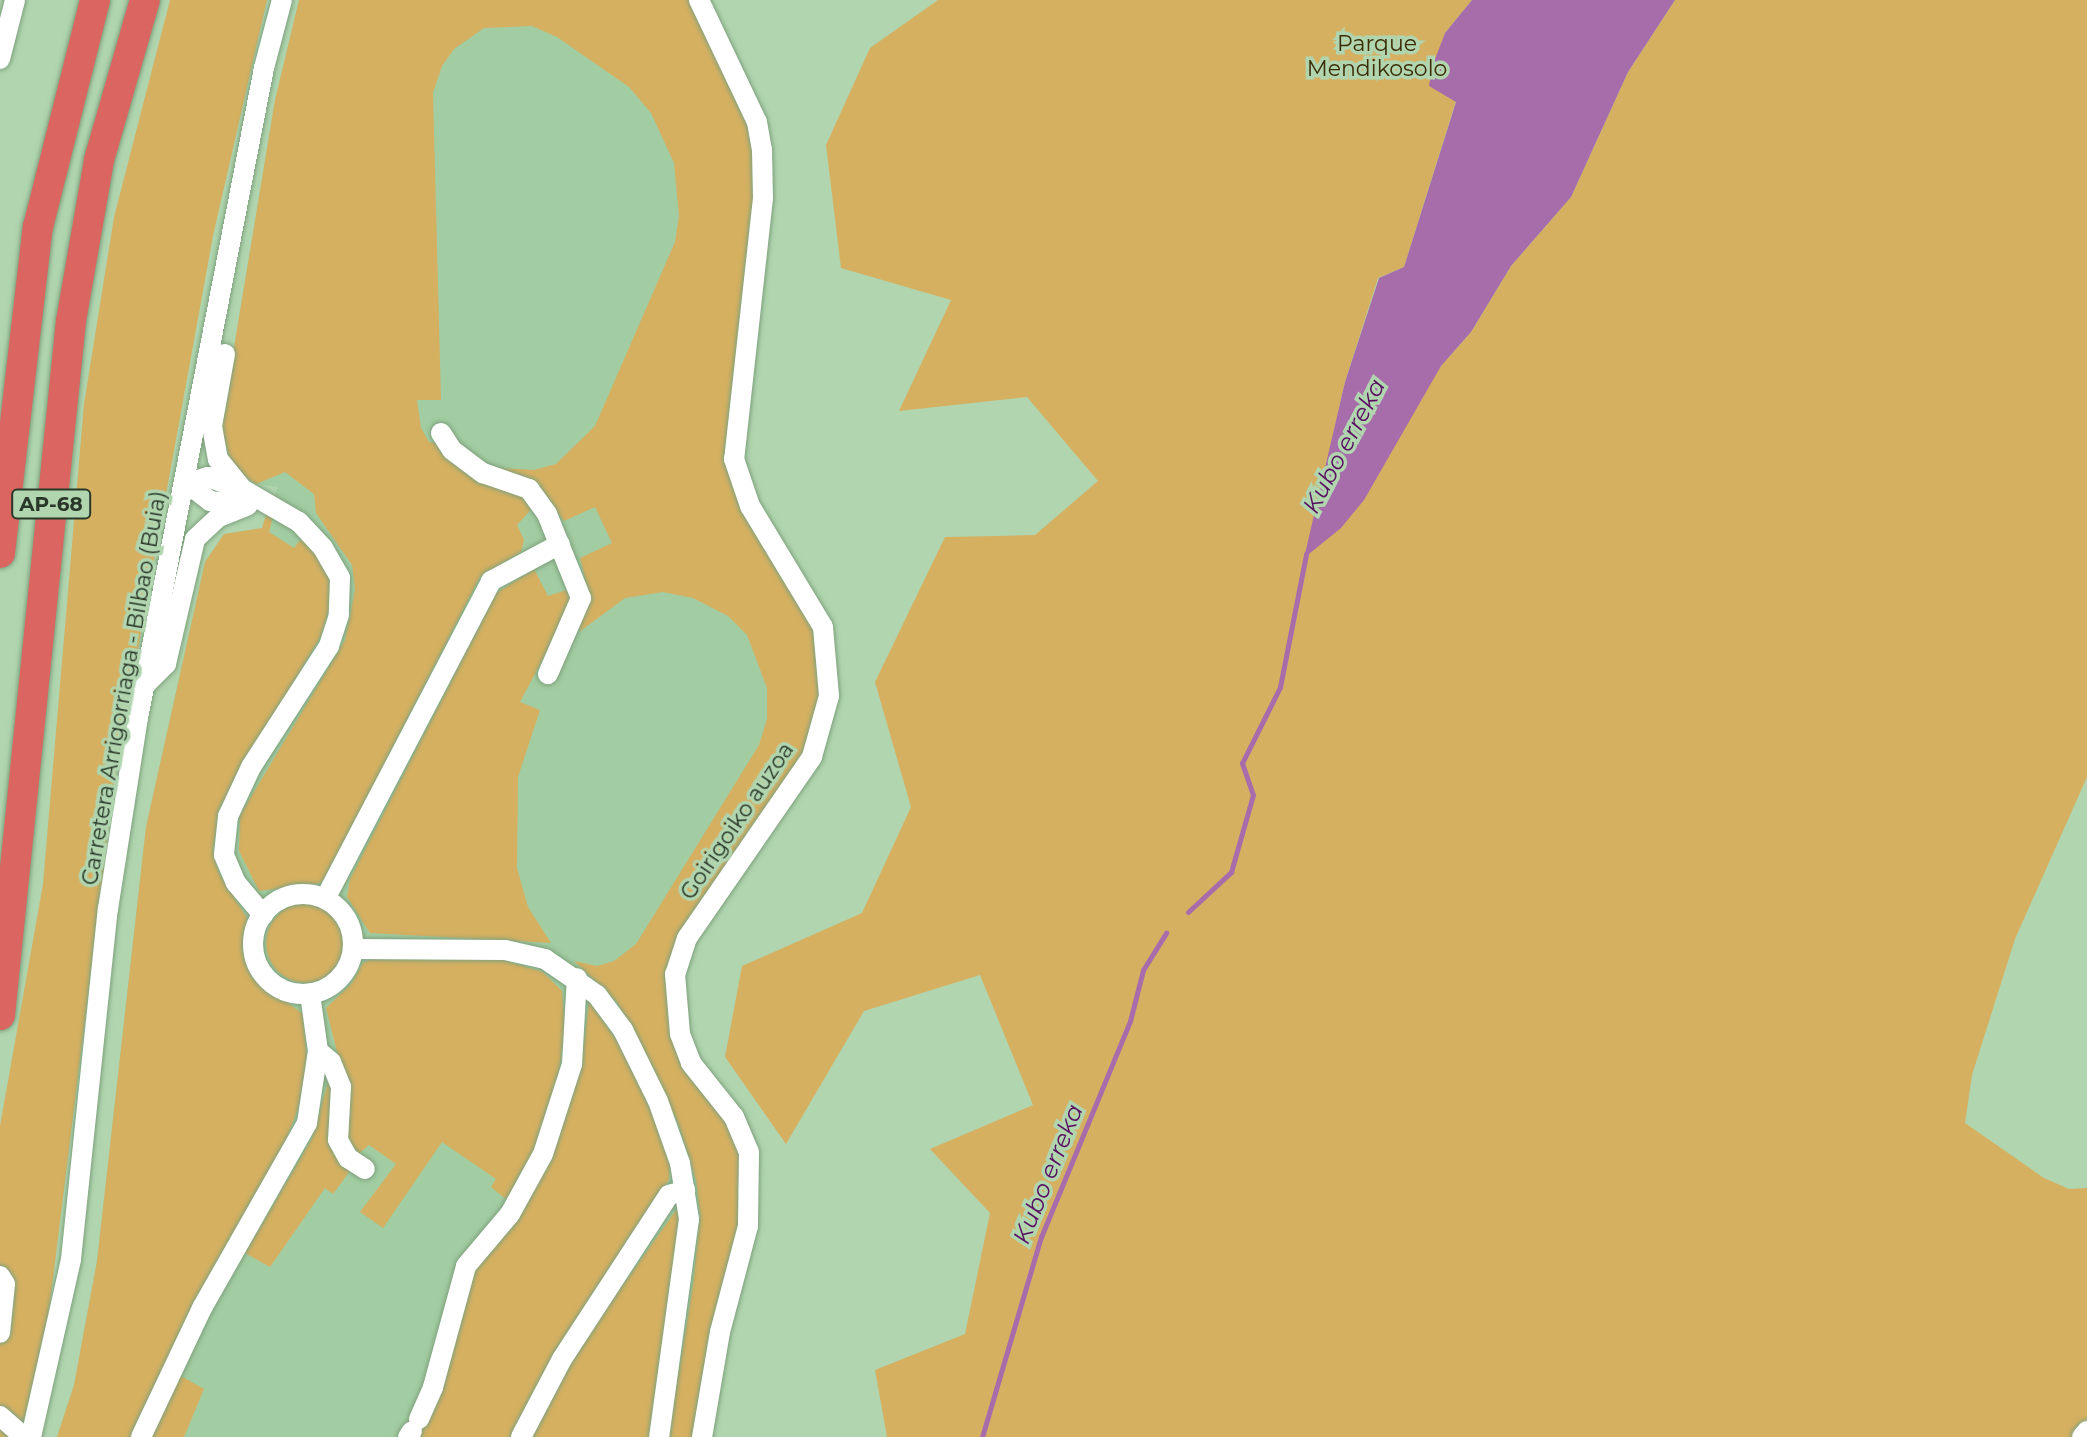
<!DOCTYPE html>
<style>
body{margin:0}
#map{position:relative;width:2087px;height:1437px;overflow:hidden;background:#b0d5af;font-family:Montserrat,sans-serif}
div>[style]{position:absolute}
.built>*{inset:0;background:#a2cca1}
.green>*{inset:0;background:#d6b061}
.round{border-radius:50%}
.water>*{inset:0;background:#a76dab}
.stream>*{height:5px;margin:-2.5px;padding:0 2.5px;transform-origin:2.5px;border-radius:2.5px;background:#a76dab}
.roads{filter:drop-shadow(0 0 2px #7ea17d) drop-shadow(0 0 2px #7ea17d)}
.minor>*{height:20px;margin:-10px;padding:0 10px;transform-origin:10px;border-radius:10px;background:#fff}
.minor>.ring{margin:-10px;padding:0;box-sizing:content-box;background:none;border:20px solid #fff;border-radius:50%}
.highway>*{height:30px;margin:-15px;padding:0 15px;transform-origin:15px;border-radius:15px;background:#da6561}
span{translate:-50% -50%;white-space:nowrap;text-align:center;line-height:1.15;-webkit-text-stroke:7px #b0d5af;paint-order:stroke}
.shield-label span{padding:2px 6px;background:#b0d5af;border:2px solid;border-radius:6px;-webkit-text-stroke-width:0}
.shield-label{font-size:20px;color:#293829;font-weight:700}
.park-label{font-size:22px;color:#3d2d07}
.street-label{font-size:22px;color:#293829}
.water-label{font-size:24px;color:#590f60;font-style:italic}
</style>
<div id="map">
<div class="built">
<i style="clip-path:polygon(299px 0,699px 0,734px 459px,823px 627px,687px 938px,680px 1034px,734px 1117px,702px 1437px,57px 1437px,74px 1385px,97px 1261px,146px 827px,205px 562px,224px 534px,262px 528px,278px 487px,256px 484px,221px 426px,275px 100px)"></i>
</div>
<div class="green">
<i style="clip-path:polygon(170px 0,267px 0,213px 236px,116px 770px,46px 1335px,21px 1437px,0 1437px,0 1126px,43px 884px,84px 404px,114px 217px)"></i>
<i style="clip-path:polygon(299px 0,699px 0,762px 145px,734px 459px,823px 627px,820px 734px,687px 938px,680px 1034px,734px 1117px,750px 1196px,702px 1437px,668px 1437px,693px 1285px,700px 1214px,696px 1180px,678px 1123px,617px 1002px,574px 961px,597px 966px,614px 961px,636px 944px,759px 745px,767px 719px,767px 688px,747px 635px,728px 616px,693px 598px,663px 592px,625px 598px,579px 632px,589px 595px,580px 558px,612px 543px,595px 507px,564px 521px,543px 493px,497px 468px,534px 470px,556px 464px,595px 426px,675px 242px,679px 216px,674px 163px,651px 113px,629px 87px,557px 37px,532px 26px,484px 28px,454px 49px,442px 66px,433px 93px,441px 400px,417px 400px,421px 428px,429px 442px,442px 444px,519px 490px,534px 506px,517px 525px,524px 540px,521px 552px,480px 577px,328px 874px,321px 883px,259px 891px,239px 851px,240px 815px,345px 640px,355px 590px,352px 565px,316px 513px,314px 494px,285px 472px,256px 484px,242px 475px,230px 460px,221px 426px,275px 100px)"></i>
<i style="clip-path:polygon(938px 0,1472px 0,1445px 33px,1456px 101px,1404px 267px,1378px 278px,1345px 382px,1305px 557px,1441px 366px,1471px 332px,1511px 266px,1571px 197px,1628px 72px,1675px 0,2087px 0,2087px 777px,2015px 939px,1972px 1075px,1965px 1123px,2044px 1178px,2069px 1189px,2087px 1188px,2087px 1437px,887px 1437px,875px 1370px,965px 1334px,990px 1213px,930px 1149px,1033px 1105px,980px 975px,864px 1011px,786px 1144px,725px 1057px,742px 966px,862px 913px,911px 807px,875px 682px,945px 537px,1035px 535px,1098px 481px,1027px 397px,899px 411px,951px 300px,841px 268px,826px 145px,870px 48px)"></i>
<i style="clip-path:polygon(266px 515px,273px 517px,269px 532px,294px 548px,305px 534px,328px 572px,331px 603px,321px 636px,220px 807px,213px 850px,219px 873px,247px 918px,243px 951px,252px 977px,303px 1014px,307px 1061px,301px 1100px,287px 1139px,132px 1437px,57px 1437px,74px 1385px,97px 1261px,146px 827px,205px 562px,224px 534px,262px 528px)"></i>
<i style="clip-path:polygon(534px 569px,548px 596px,567px 590px,575px 599px,520px 702px,540px 710px,518px 777px,517px 868px,528px 907px,551px 943px,370px 933px,347px 897px,350px 879px,496px 593px)"></i>
<i class="round" style="left:266px;top:903px;width:80px;height:80px"></i>
<i style="clip-path:polygon(375px 958px,503px 960px,543px 972px,562px 991px,565px 1027px,558px 1082px,530px 1162px,507px 1200px,491px 1187px,496px 1179px,442px 1142px,383px 1228px,360px 1212px,396px 1164px,369px 1145px,357px 1155px,349px 1149px,340px 1064px,326px 1008px,351px 984px,363px 963px)"></i>
<i style="clip-path:polygon(589px 1001px,625px 1052px,656px 1119px,670px 1165px,669px 1180px,515px 1437px,416px 1437px,434px 1404px,471px 1276px,582px 1060px)"></i>
<i style="clip-path:polygon(328px 1083px,333px 1083px,352px 1168px,333px 1194px,325px 1188px,270px 1267px,245px 1253px,312px 1138px)"></i>
<i style="clip-path:polygon(679px 1206px,674px 1287px,650px 1437px,529px 1437px,572px 1356px)"></i>
<i style="clip-path:polygon(179px 1375px,204px 1389px,184px 1437px,151px 1437px)"></i>
</div>
<div class="water">
<i style="clip-path:polygon(1472px 0,1675px 0,1628px 72px,1571px 197px,1511px 266px,1471px 332px,1441px 366px,1364px 500px,1341px 528px,1304px 558px,1345px 382px,1379px 278px,1404px 267px,1456px 102px,1429px 86px,1432px 67px,1445px 33px)"></i>
</div>
<div class="stream">
<i style="left:1188px;top:912px;width:59px;rotate:-42.9deg"></i>
<i style="left:1231px;top:872px;width:80px;rotate:-74.1deg"></i>
<i style="left:1253px;top:795px;width:34px;rotate:-109deg"></i>
<i style="left:1242px;top:763px;width:85px;rotate:-63.4deg"></i>
<i style="left:1280px;top:687px;width:136px;rotate:-78.9deg"></i>
<i style="left:982px;top:1437px;width:209px;rotate:-73.6deg"></i>
<i style="left:1041px;top:1237px;width:234px;rotate:-67.6deg"></i>
<i style="left:1130px;top:1021px;width:53px;rotate:-75.7deg"></i>
<i style="left:1143px;top:970px;width:44px;rotate:-58.1deg"></i>
</div>
<div class="roads">
<div class="minor">
<i style="left:699px;top:0;width:135px;rotate:64.6deg"></i>
<i style="left:757px;top:122px;width:28px;rotate:80deg"></i>
<i style="left:762px;top:150px;width:48px;rotate:88.8deg"></i>
<i style="left:763px;top:198px;width:263px;rotate:96.3deg"></i>
<i style="left:734px;top:459px;width:50px;rotate:71.2deg"></i>
<i style="left:750px;top:506px;width:141px;rotate:58.9deg"></i>
<i style="left:823px;top:627px;width:69px;rotate:85deg"></i>
<i style="left:829px;top:696px;width:63px;rotate:105.6deg"></i>
<i style="left:812px;top:757px;width:220px;rotate:124.6deg"></i>
<i style="left:687px;top:938px;width:38px;rotate:108deg"></i>
<i style="left:675px;top:974px;width:60px;rotate:85.2deg"></i>
<i style="left:680px;top:1034px;width:31px;rotate:69deg"></i>
<i style="left:691px;top:1063px;width:69px;rotate:51.5deg"></i>
<i style="left:734px;top:1117px;width:38px;rotate:67deg"></i>
<i style="left:749px;top:1152px;width:74px;rotate:90.8deg"></i>
<i style="left:748px;top:1226px;width:110px;rotate:104.8deg"></i>
<i style="left:720px;top:1332px;width:107px;rotate:99.7deg"></i>
<i style="left:0;top:59px;width:61px;rotate:-75.7deg"></i>
<i style="left:225px;top:354px;width:73px;rotate:100.2deg"></i>
<i style="left:212px;top:426px;width:34px;rotate:80deg"></i>
<i style="left:218px;top:459px;width:38px;rotate:51deg"></i>
<i style="left:242px;top:489px;width:66px;rotate:30.1deg"></i>
<i style="left:299px;top:522px;width:35px;rotate:47deg"></i>
<i style="left:323px;top:548px;width:34px;rotate:60deg"></i>
<i style="left:340px;top:578px;width:37px;rotate:92deg"></i>
<i style="left:339px;top:615px;width:33px;rotate:108deg"></i>
<i style="left:329px;top:646px;width:144px;rotate:122.8deg"></i>
<i style="left:251px;top:767px;width:54px;rotate:115.1deg"></i>
<i style="left:228px;top:816px;width:39px;rotate:96deg"></i>
<i style="left:224px;top:855px;width:30px;rotate:67deg"></i>
<i style="left:236px;top:883px;width:42px;rotate:49.8deg"></i>
<i style="left:441px;top:433px;width:20px;rotate:57deg"></i>
<i style="left:452px;top:450px;width:39px;rotate:37deg"></i>
<i style="left:483px;top:473px;width:49px;rotate:19.2deg"></i>
<i style="left:529px;top:489px;width:31px;rotate:54deg"></i>
<i style="left:547px;top:514px;width:91px;rotate:68deg"></i>
<i style="left:581px;top:598px;width:83px;rotate:113.5deg"></i>
<i style="left:187px;top:483px;width:29px;rotate:38deg"></i>
<i style="left:210px;top:501px;width:33px;rotate:7deg"></i>
<i style="left:187px;top:483px;width:22px;rotate:-16deg"></i>
<i style="left:208px;top:477px;width:30px;rotate:20deg"></i>
<i style="left:147px;top:683px;width:27px;rotate:-45deg"></i>
<i style="left:166px;top:664px;width:128px;rotate:-76.9deg"></i>
<i style="left:195px;top:539px;width:33px;rotate:-43deg"></i>
<i style="left:219px;top:517px;width:31px;rotate:-22deg"></i>
<i class="ring" style="left:253px;top:894px;width:80px;height:80px"></i>
<i style="left:325px;top:899px;width:359px;rotate:-62.4deg"></i>
<i style="left:491px;top:581px;width:78px;rotate:-28.2deg"></i>
<i style="left:353px;top:949px;width:152px;rotate:0.4deg"></i>
<i style="left:505px;top:950px;width:41px;rotate:12.7deg"></i>
<i style="left:545px;top:959px;width:63px;rotate:34.7deg"></i>
<i style="left:597px;top:995px;width:44px;rotate:53.4deg"></i>
<i style="left:623px;top:1030px;width:79px;rotate:63.8deg"></i>
<i style="left:658px;top:1101px;width:66px;rotate:70.5deg"></i>
<i style="left:680px;top:1163px;width:57px;rotate:80.9deg"></i>
<i style="left:689px;top:1219px;width:220px;rotate:97.8deg"></i>
<i style="left:318px;top:1051px;width:17px;rotate:40deg"></i>
<i style="left:331px;top:1062px;width:27px;rotate:68deg"></i>
<i style="left:341px;top:1087px;width:53px;rotate:93.2deg"></i>
<i style="left:338px;top:1140px;width:21px;rotate:61deg"></i>
<i style="left:348px;top:1158px;width:20px;rotate:33deg"></i>
<i style="left:0;top:1276px;width:9px;rotate:58deg"></i>
<i style="left:5px;top:1284px;width:49px;rotate:95.8deg"></i>
<i style="left:0;top:1416px;width:32px;rotate:41deg"></i>
<i style="left:419px;top:1419px;width:35px;rotate:-66deg"></i>
<i style="left:433px;top:1387px;width:125px;rotate:-74.7deg"></i>
<i style="left:466px;top:1266px;width:68px;rotate:-49.8deg"></i>
<i style="left:510px;top:1214px;width:68px;rotate:-61.2deg"></i>
<i style="left:543px;top:1154px;width:95px;rotate:-72.1deg"></i>
<i style="left:572px;top:1064px;width:86px;rotate:-86.7deg"></i>
<i style="left:31px;top:1437px;width:182px;rotate:-77.3deg"></i>
<i style="left:71px;top:1259px;width:352px;rotate:-84deg"></i>
<i style="left:108px;top:909px;width:193px;rotate:-81.1deg"></i>
<i style="left:138px;top:718px;width:662px;rotate:-79.03deg"></i>
<i style="left:264px;top:68px;width:70px;rotate:-75.2deg"></i>
<i style="left:141px;top:1437px;width:143px;rotate:-64.7deg"></i>
<i style="left:202px;top:1308px;width:213px;rotate:-60.4deg"></i>
<i style="left:307px;top:1123px;width:73px;rotate:-81.3deg"></i>
<i style="left:318px;top:1051px;width:58px;rotate:-98deg"></i>
<i style="left:408px;top:1437px;width:7px;rotate:-56deg"></i>
<i style="left:521px;top:1437px;width:88px;rotate:-62.3deg"></i>
<i style="left:562px;top:1359px;width:196px;rotate:-56.9deg"></i>
<i style="left:669px;top:1195px;width:17px;rotate:-17deg"></i>
<i style="left:2082px;top:1437px;width:8px;rotate:-50deg"></i>
</div>
<div class="highway">
<i style="left:0;top:553px;width:328px;rotate:-83.4deg"></i>
<i style="left:38px;top:227px;width:234px;rotate:-75.9deg"></i>
<i style="left:0;top:1015px;width:698px;rotate:-84.16deg"></i>
<i style="left:71px;top:321px;width:163px;rotate:-80.1deg"></i>
<i style="left:99px;top:160px;width:166px;rotate:-74deg"></i>
</div>
</div>
<div class="shield-label">
<span style="left:51px;top:504px">AP-68</span>
</div>
<div class="park-label">
<span style="left:1377px;top:56px">Parque<br>Mendikosolo</span>
</div>
<div class="street-label">
<span style="left:124px;top:688px;rotate:-80deg">Carretera Arrigorriaga - Bilbao (Buia)</span>
<span style="left:737px;top:821px;rotate:-56deg">Goirigoiko auzoa</span>
</div>
<div class="water-label">
<span style="left:1344px;top:446px;rotate:-62deg">Kubo erreka</span>
<span style="left:1048px;top:1174px;rotate:-68deg">Kubo erreka</span>
</div>
</div>
